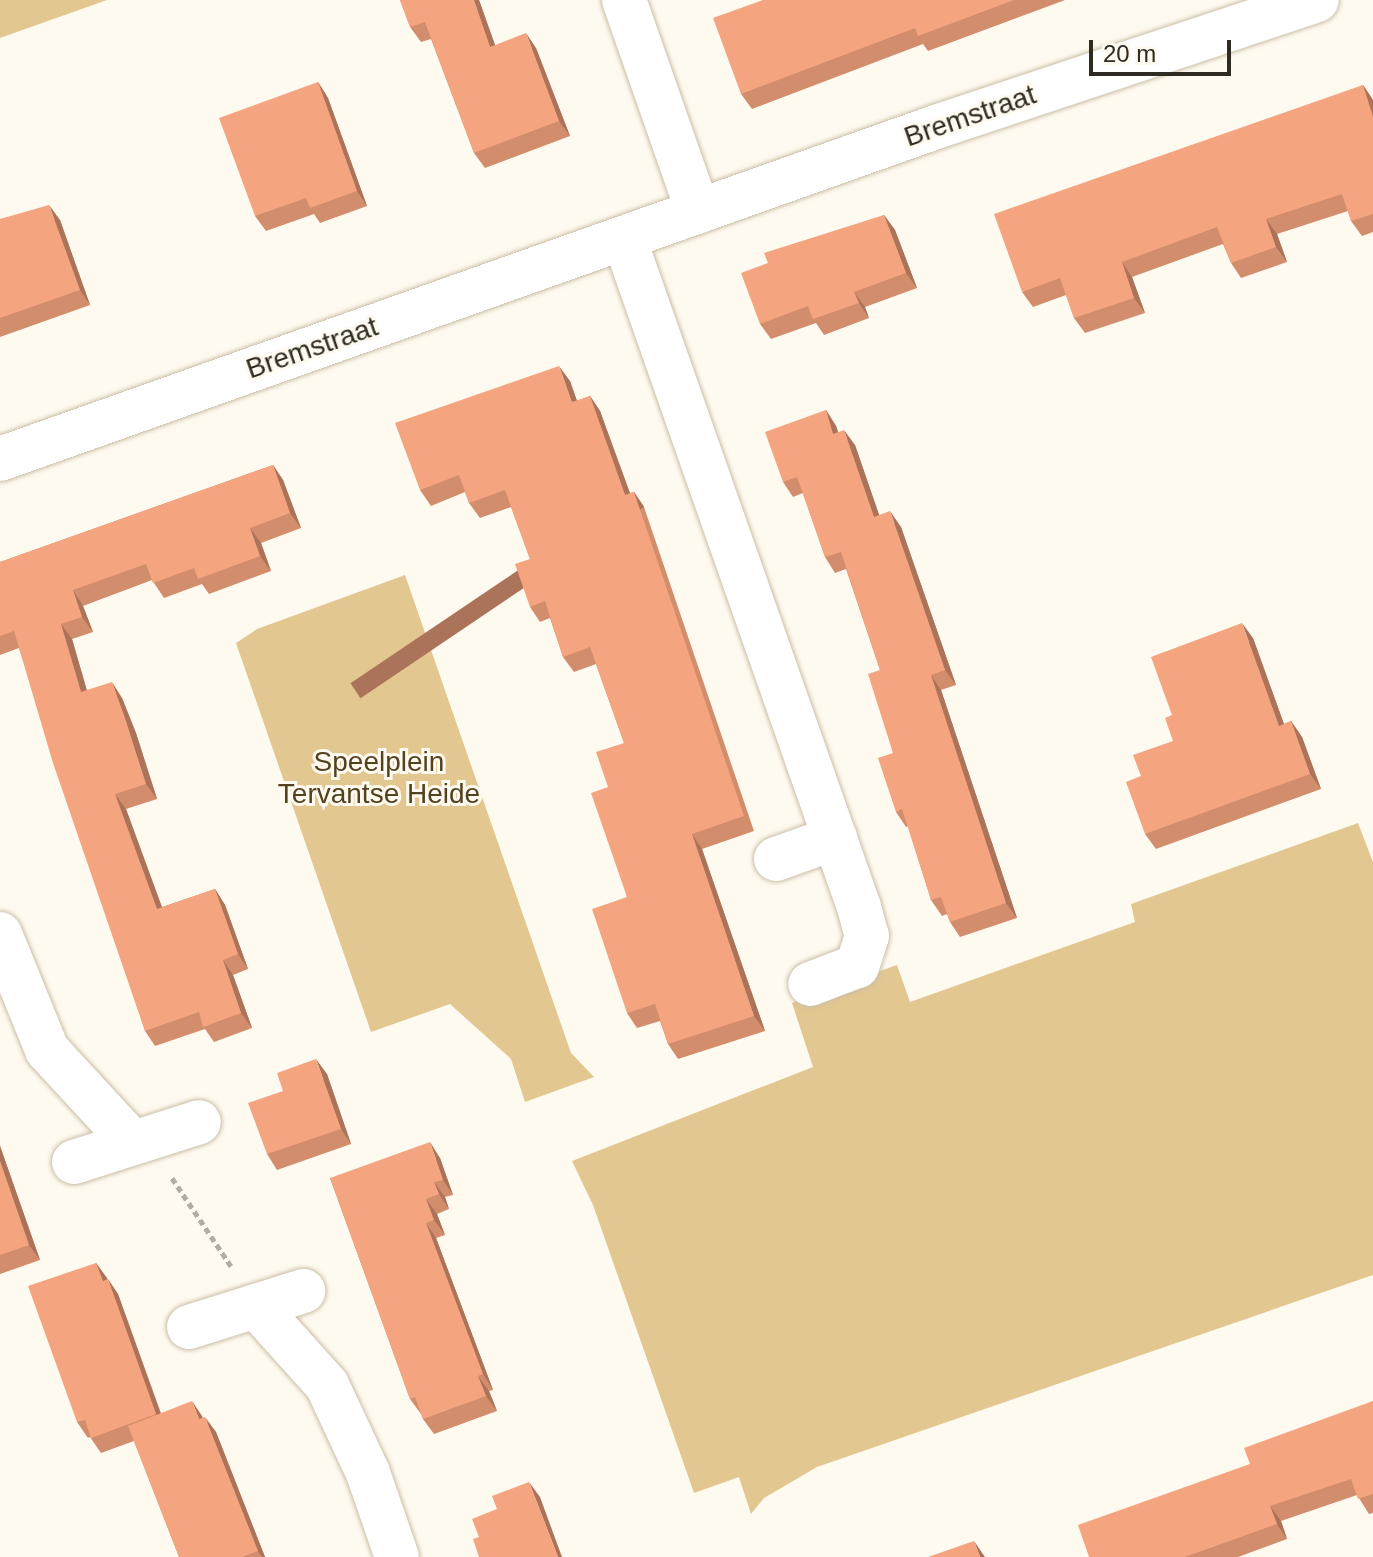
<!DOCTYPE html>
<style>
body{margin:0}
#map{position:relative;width:1373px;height:1557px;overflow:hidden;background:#fffaf0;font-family:Helvetica,sans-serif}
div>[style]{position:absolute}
.green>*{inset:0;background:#e3c791}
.path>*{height:5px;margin-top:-2.5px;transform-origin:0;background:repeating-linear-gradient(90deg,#b2ada3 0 6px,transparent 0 10px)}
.roads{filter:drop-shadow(0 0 2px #cabea6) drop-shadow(0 0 2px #cabea6)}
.minor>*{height:44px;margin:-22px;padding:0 22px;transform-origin:22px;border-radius:22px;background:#fff}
.wall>*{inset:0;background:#d28d6d}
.shaded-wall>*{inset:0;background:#ab7359;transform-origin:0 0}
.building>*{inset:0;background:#f4a47f}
span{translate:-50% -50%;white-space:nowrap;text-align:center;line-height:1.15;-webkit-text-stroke:6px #fffaf0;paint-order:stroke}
.street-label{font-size:28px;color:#2f2b21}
.park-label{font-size:28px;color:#53421f}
.scale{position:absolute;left:1089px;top:40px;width:142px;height:36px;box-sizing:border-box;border:4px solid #2f2b21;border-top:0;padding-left:10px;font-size:24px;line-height:28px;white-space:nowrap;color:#2f2b21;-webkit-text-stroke:6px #fffaf0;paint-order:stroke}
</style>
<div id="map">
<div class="green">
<i style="clip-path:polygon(0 0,107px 0,0 38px)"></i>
<i style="clip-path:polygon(405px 575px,571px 1053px,594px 1077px,525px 1102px,511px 1059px,450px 1004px,371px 1032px,236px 643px,257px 629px)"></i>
<i style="clip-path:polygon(1358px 823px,1373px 862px,1373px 1275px,817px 1467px,764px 1498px,751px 1514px,739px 1477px,694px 1493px,593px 1205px,572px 1161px,813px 1067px,792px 1003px,806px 997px,897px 965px,910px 1002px,1135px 922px,1131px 904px)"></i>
</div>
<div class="path">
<i style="left:172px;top:1178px;width:106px;rotate:56.2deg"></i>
</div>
<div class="roads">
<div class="minor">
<i style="left:624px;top:0;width:224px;rotate:70.7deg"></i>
<i style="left:624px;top:238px;width:709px;rotate:70.65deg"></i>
<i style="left:859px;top:907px;width:30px;rotate:75deg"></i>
<i style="left:867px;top:936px;width:32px;rotate:108deg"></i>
<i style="left:857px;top:966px;width:50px;rotate:159deg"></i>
<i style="left:0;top:459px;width:996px;rotate:-19.53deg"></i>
<i style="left:939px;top:126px;width:398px;rotate:-18.4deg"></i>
<i style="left:776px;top:859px;width:63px;rotate:-19.6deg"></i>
<i style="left:0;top:934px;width:125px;rotate:67.9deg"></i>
<i style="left:47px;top:1050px;width:124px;rotate:47.3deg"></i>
<i style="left:74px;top:1162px;width:131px;rotate:-17.7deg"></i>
<i style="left:256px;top:1306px;width:106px;rotate:48.1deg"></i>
<i style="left:327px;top:1385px;width:97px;rotate:65deg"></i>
<i style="left:368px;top:1473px;width:89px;rotate:71deg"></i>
<i style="left:189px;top:1327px;width:120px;rotate:-17.5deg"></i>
</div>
</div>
<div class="wall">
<i style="clip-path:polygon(400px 0,479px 0,495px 45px,536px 48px,570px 136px,485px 168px,474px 153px,431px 39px,421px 42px,410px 27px)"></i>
<i style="clip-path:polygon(763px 0,1065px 0,928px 51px,923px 44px,752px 109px,741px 94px)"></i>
<i style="clip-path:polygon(318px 82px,328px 98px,367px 206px,320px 223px,314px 214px,266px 231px,255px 216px)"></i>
<i style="clip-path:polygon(1363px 85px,1373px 100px,1373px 232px,1362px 236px,1351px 221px,1348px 211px,1277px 234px,1287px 262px,1241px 278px,1231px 263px,1223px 244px,1132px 277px,1145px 313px,1085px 333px,1074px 318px,1066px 295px,1033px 307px,1022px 292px)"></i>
<i style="clip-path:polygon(884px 215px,895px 230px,917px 288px,865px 307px,869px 318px,824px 335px,816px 323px,771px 339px,760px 324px,768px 263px)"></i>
<i style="clip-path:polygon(0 219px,60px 220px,90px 305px,0 337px)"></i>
<i style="clip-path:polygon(570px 381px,577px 401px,590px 396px,600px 411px,630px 493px,634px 492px,644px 507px,754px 831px,702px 849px,765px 1031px,678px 1059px,668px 1044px,660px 1021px,637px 1028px,627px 1013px,627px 897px,608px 787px,624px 743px,596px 664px,574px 672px,563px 657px,550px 618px,540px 622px,530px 607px,530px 559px,511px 507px,480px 518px,469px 503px,465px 492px,431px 506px,420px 490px)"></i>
<i style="clip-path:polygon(826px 410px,836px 426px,838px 432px,855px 445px,879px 515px,901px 527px,956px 685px,941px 690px,1017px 918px,960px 937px,950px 922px,947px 914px,942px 916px,931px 900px,908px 826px,906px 827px,896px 812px,893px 753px,880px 670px,846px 569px,835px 573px,825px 557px,803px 493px,793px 497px,783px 482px)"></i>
<i style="clip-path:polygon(273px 465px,283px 480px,301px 528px,261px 543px,271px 571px,209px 594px,202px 584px,164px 598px,152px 580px,83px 606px,93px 632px,72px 639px,87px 691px,122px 698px,136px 733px,157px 799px,126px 809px,162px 907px,215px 889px,225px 905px,248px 969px,233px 975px,252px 1028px,214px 1042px,205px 1029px,155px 1046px,145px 1031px,19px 648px,0 655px,0 562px)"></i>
<i style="clip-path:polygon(1253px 638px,1284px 724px,1291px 721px,1302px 737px,1321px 789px,1156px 849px,1145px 834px,1173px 741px,1172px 715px)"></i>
<i style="clip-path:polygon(327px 1074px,351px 1144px,277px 1170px,267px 1154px)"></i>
<i style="clip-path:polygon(0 1146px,40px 1260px,0 1274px)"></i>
<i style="clip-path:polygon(440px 1158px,453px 1195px,445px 1197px,449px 1209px,437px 1214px,445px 1235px,436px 1238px,493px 1390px,489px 1391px,497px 1411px,434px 1434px,423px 1419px,421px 1414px,410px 1399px,330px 1178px)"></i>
<i style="clip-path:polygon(96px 1263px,118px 1294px,161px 1413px,203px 1418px,216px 1432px,265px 1557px,179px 1557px,134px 1441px,101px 1453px,90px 1437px,88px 1438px,77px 1422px)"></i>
<i style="clip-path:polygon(1373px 1401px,1373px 1513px,1369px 1514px,1357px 1495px,1281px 1521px,1287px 1539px,1238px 1557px,1089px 1557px,1250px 1464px)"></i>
</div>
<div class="shaded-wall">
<i style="clip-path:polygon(474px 0,479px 0,501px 62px,490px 47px)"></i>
<i style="clip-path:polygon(526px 33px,536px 48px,570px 136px,559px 121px)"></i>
<i style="clip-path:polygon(318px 82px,328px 98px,367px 206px,357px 191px)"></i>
<i style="clip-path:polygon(1363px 85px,1373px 100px,1373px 117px)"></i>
<i style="clip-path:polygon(49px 205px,60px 220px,90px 305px,80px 290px)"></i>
<i style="clip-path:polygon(884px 215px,895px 230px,917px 288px,906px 273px)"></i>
<i style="clip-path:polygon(1266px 219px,1277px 234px,1287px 262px,1276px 247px)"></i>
<i style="clip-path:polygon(1122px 262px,1132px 277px,1145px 313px,1134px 298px)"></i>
<i style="clip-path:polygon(854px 292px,865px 307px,869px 318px,859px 303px)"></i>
<i style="clip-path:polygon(559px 366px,570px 381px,583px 418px,572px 402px)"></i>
<i style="clip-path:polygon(590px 396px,600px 411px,636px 510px,625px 495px)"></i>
<i style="clip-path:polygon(826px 410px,836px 426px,844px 449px,833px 434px)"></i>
<i style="clip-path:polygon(844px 430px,855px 445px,885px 532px,874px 517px)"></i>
<i style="clip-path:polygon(273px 465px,283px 480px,301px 528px,290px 513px)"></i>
<i style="left:634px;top:492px;width:18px;height:342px;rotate:56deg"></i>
<i style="clip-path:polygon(890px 511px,901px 527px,956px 685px,945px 670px)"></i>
<i style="clip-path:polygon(250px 528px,261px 543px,271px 571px,260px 556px)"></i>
<i style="clip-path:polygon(73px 590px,83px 606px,93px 632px,82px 617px)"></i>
<i style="clip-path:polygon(1242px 623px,1253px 638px,1290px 741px,1279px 726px)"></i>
<i style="clip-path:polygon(61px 624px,72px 639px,92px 708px,81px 692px)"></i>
<i style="clip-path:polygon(931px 675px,941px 690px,1017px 918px,1006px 903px)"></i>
<i style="clip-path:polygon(112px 682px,122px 698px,136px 733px,157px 799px,146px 784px)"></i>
<i style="clip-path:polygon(1291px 721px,1302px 737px,1321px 789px,1310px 774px)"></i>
<i style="clip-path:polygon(115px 794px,126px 809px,168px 924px,157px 909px)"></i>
<i style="clip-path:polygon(692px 834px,702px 849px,765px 1031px,754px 1016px)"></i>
<i style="clip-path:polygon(215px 889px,225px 905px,248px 969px,238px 954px)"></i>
<i style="clip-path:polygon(223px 960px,233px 975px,252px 1028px,241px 1013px)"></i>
<i style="clip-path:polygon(316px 1059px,327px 1074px,351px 1144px,341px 1129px)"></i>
<i style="clip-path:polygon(430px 1142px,440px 1158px,453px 1195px,443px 1180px)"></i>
<i style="clip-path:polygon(0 1146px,40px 1260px,29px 1245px,0 1161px)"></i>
<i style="clip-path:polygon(434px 1182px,445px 1197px,449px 1209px,439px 1194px)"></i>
<i style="clip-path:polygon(426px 1199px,437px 1214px,445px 1235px,434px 1220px)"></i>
<i style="clip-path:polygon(426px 1223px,436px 1238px,493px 1390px,483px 1374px)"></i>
<i style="clip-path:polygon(96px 1263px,107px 1278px,113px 1296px,103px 1281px)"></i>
<i style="clip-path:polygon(108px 1279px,118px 1294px,166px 1429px,156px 1414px)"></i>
<i style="clip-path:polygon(478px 1376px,489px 1391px,497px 1411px,486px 1396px)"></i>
<i style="clip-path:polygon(192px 1401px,202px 1416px,210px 1434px,199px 1419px)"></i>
<i style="clip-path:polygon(205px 1417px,216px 1432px,265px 1557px,262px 1557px,258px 1551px)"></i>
<i style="clip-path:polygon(529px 1482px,540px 1497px,562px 1557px,558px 1557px)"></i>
<i style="clip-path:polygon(1270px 1506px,1281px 1521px,1287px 1539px,1277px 1524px)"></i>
<i style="clip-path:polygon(974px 1541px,985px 1557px,980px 1557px)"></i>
</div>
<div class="building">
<i style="clip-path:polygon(400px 0,474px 0,490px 47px,526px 33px,559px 121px,474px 153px,425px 22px,410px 27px)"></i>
<i style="clip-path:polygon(763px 0,1014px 0,918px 36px,915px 28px,741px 94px,713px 18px)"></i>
<i style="clip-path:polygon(318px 82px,357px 191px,310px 208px,306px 198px,255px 216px,219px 118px)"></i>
<i style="clip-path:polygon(1363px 85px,1373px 117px,1373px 214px,1351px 221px,1342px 194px,1266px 219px,1276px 247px,1231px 263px,1217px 227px,1122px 262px,1134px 298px,1074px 318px,1060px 278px,1022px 292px,994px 214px)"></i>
<i style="clip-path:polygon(49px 205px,80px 290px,0 318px,0 219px)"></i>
<i style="clip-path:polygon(884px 215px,906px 273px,854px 292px,859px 303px,813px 319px,808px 306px,760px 324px,741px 273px,768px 263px,764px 253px)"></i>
<i style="clip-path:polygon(559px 366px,572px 402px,590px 396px,625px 495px,634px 492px,744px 816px,692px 834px,754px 1016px,668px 1044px,655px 1004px,627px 1013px,592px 909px,627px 897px,591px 793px,608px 787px,596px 752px,624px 743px,590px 647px,563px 657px,545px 601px,530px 607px,515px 564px,530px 559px,505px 490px,469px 503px,459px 475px,420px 490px,395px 423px)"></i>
<i style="clip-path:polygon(826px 410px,833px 434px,844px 430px,874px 517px,890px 511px,945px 670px,931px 675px,1006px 903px,950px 922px,941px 897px,931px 900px,902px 809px,896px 812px,878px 758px,893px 753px,868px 674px,880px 670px,841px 552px,825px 557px,797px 477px,783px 482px,765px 432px)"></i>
<i style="clip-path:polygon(273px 465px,290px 513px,250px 528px,260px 556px,198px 579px,194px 568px,153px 583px,146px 564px,73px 590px,82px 617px,61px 624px,81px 692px,112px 682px,125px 718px,146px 784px,115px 794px,157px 909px,215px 889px,238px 954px,223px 960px,241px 1013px,203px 1027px,199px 1012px,145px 1031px,53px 763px,14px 631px,0 636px,0 562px)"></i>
<i style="clip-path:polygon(1242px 623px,1279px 726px,1291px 721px,1310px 774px,1145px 834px,1126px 782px,1141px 776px,1133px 755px,1173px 741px,1165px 718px,1172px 715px,1151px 657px)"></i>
<i style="clip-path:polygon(316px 1059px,341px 1129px,267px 1154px,248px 1103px,283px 1091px,277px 1073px)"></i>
<i style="clip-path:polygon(430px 1142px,443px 1180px,434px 1182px,439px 1194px,426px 1199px,434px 1220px,426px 1223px,483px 1374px,478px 1376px,486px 1396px,423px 1419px,415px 1397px,410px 1399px,330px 1178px)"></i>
<i style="clip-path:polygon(0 1161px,29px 1245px,0 1255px)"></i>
<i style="clip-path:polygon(96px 1263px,103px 1281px,108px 1279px,156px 1414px,91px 1438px,85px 1420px,77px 1422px,28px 1286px)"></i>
<i style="clip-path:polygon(192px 1401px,199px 1419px,205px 1417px,258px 1551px,242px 1557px,179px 1557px,128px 1426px)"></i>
<i style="clip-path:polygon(1373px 1401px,1373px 1494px,1358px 1499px,1351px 1479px,1270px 1506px,1277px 1524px,1185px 1557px,1089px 1557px,1078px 1525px,1250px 1464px,1244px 1448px)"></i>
<i style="clip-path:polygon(529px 1482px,558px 1557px,479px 1557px,473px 1539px,479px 1537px,472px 1519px,497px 1509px,492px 1496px)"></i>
<i style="clip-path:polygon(974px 1541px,980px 1557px,928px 1557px)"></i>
</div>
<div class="street-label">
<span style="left:970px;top:116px;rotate:-19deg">Bremstraat</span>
<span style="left:312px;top:348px;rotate:-19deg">Bremstraat</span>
</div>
<div class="park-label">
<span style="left:379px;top:778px">Speelplein<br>Tervantse Heide</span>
</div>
<div class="scale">20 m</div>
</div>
